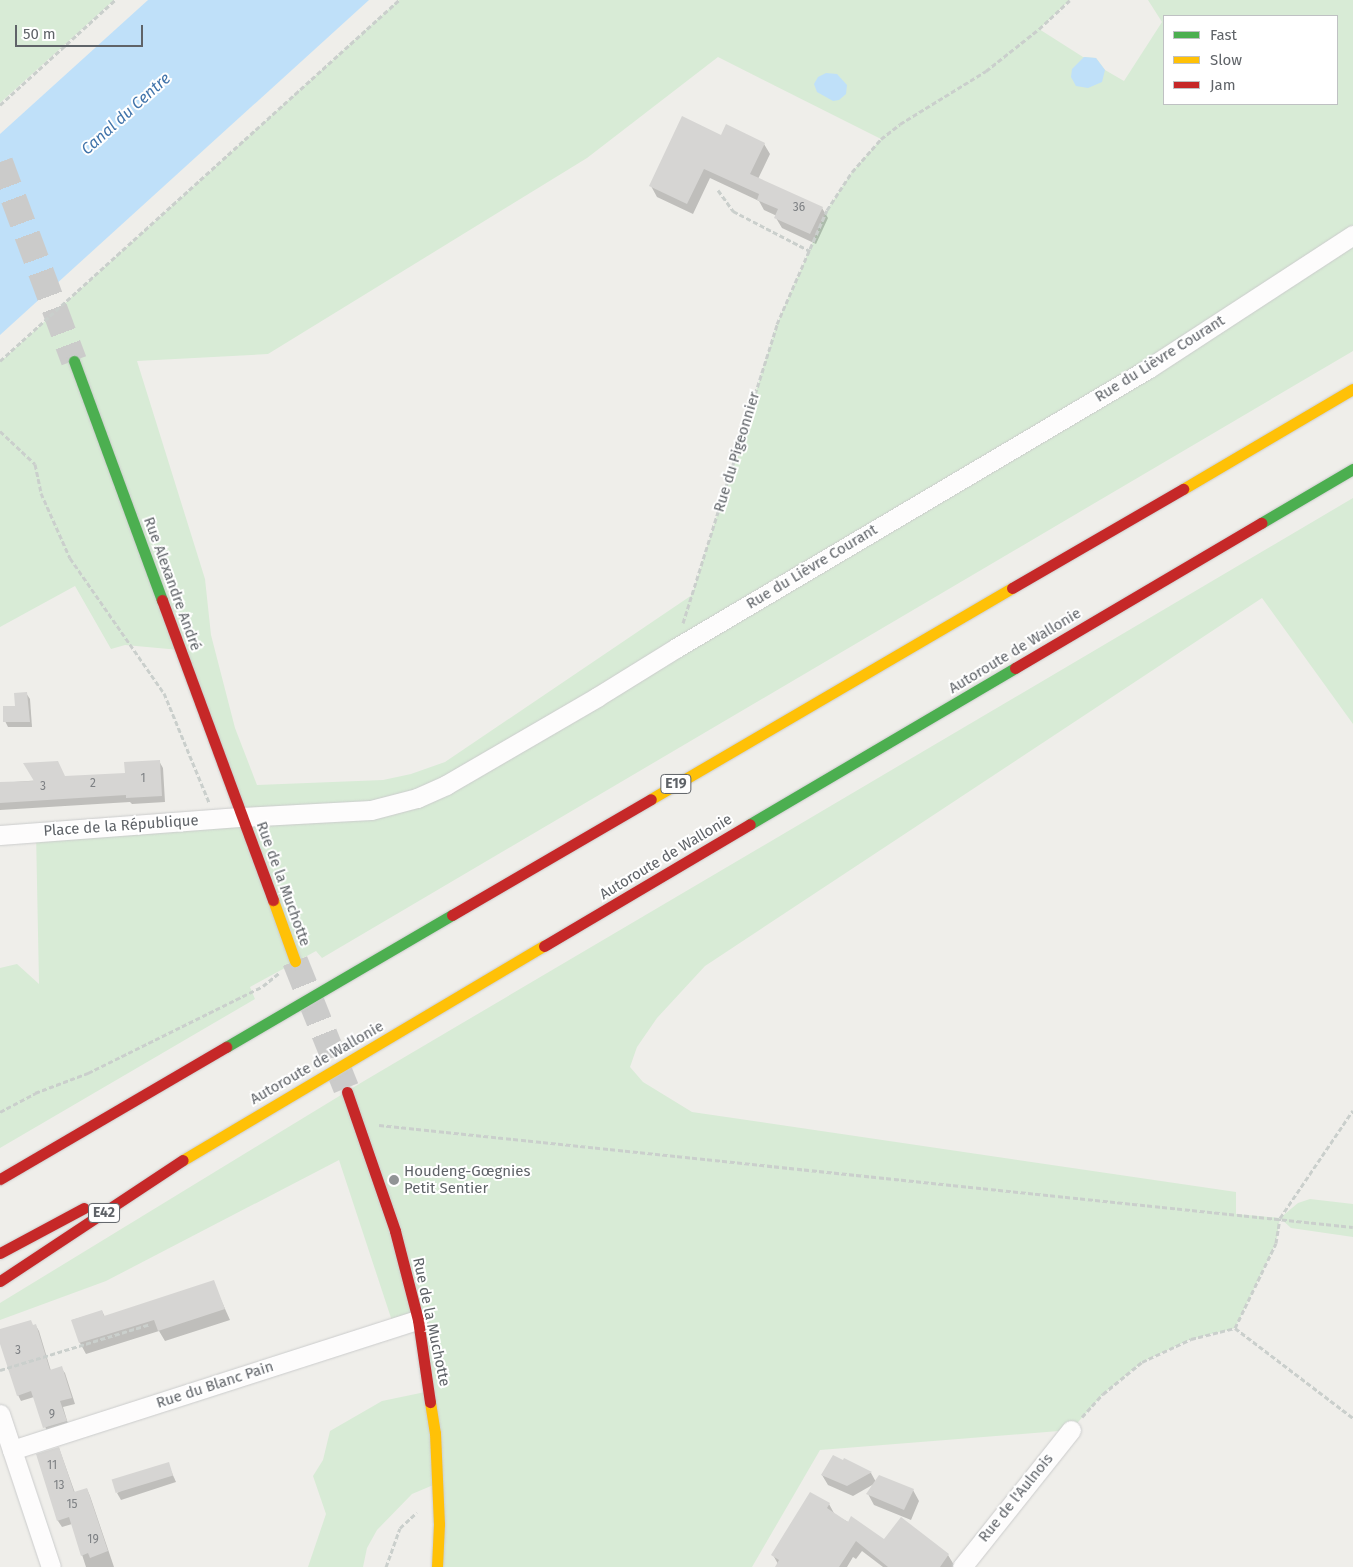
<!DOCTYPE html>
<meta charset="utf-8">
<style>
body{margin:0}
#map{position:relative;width:1353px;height:1567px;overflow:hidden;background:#efeeea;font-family:"Fira Sans",sans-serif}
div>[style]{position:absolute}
.green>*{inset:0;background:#d8ebd6}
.water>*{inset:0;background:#bfe0f9}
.shadow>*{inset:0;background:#0003}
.building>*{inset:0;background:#d6d5d3;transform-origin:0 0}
.secondary-tunnel>*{height:26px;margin-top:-13px;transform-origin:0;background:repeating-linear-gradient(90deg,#cbcbca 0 26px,transparent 0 39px)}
.path>*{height:3px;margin-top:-1.5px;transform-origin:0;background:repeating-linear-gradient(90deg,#cacfcc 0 5px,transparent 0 7.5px)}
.roads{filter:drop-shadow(0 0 1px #cbcccc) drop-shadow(0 0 1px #cbcccc)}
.street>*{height:19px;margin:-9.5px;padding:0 9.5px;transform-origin:9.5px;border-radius:9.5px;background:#fdfcfc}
.fast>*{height:11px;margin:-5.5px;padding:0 5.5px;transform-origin:5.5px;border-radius:5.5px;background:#4caf50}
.slow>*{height:11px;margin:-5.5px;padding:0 5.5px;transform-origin:5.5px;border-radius:5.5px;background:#ffc107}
.jam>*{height:11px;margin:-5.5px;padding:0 5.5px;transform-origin:5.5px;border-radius:5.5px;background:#c62828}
.dots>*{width:14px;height:14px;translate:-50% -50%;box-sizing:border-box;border:2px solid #fff;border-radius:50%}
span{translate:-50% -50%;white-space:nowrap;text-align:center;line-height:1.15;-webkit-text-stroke:4px #fff;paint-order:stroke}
.number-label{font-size:12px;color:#7e8184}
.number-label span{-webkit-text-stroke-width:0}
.shield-label span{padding:1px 4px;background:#fff;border:1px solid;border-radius:4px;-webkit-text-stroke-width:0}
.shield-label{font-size:14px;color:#5f6368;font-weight:700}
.street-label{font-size:15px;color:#5f6368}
.poi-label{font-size:15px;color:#5f6368}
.left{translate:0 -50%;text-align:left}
.water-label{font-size:16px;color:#4174aa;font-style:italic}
.legend{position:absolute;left:1163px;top:15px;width:175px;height:90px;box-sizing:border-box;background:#fff;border:1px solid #bfc1c3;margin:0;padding:6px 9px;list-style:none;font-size:15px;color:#5f6368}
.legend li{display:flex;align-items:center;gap:10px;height:25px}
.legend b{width:25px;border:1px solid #bfc1c3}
.scale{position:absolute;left:15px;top:25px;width:128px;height:22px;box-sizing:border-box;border:2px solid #5f6368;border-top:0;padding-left:6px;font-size:15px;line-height:18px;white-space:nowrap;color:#5f6368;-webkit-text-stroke:4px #fff;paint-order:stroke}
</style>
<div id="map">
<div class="green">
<i style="clip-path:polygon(0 0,114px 0,0 103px)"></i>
<i style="clip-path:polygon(evenodd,399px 0,1070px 0,1039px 29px,1083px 57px,1096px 58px,1105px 70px,1124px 81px,1162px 22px,1148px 0,1353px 0,1353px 351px,322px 958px,316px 951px,250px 987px,255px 999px,0 1148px,0 968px,17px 964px,39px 984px,36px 832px,241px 817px,180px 650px,125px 645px,111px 649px,75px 586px,0 627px,0 362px,399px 0,1164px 16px,1337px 16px,1337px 104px,1164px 104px,1164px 16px,399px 0,718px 57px,881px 139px,852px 172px,827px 210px,777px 324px,692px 595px,445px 762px,411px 774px,383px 780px,257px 785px,235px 728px,211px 635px,205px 579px,137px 361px,268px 354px,587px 158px,718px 57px)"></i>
<i style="clip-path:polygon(1353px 498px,1353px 724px,1262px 598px,705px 966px,657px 1018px,637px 1047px,630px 1067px,643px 1082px,692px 1112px,1236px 1192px,1236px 1214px,1280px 1218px,1298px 1203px,1310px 1199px,1353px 1204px,1353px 1237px,1291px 1228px,1280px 1218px,1276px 1243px,1235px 1328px,1191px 1339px,1142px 1362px,1103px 1394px,1071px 1430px,820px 1450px,752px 1567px,437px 1567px,438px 1483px,412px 1494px,377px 1530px,367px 1548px,363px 1567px,308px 1567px,326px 1514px,313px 1476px,323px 1460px,330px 1431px,382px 1401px,430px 1391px,418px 1320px,394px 1327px,339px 1160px,106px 1281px,0 1320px,0 1303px,364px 1081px)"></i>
</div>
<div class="water">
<i style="clip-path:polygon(148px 0,369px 0,0 335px,0 134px)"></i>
<i style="clip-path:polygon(1084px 57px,1096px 58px,1105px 70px,1102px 82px,1088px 88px,1076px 86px,1071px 77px,1072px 69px)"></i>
<i style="clip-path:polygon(826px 73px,837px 74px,847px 85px,846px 94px,839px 100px,833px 101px,817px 92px,814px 84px,818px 77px)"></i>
</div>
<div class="shadow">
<i style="clip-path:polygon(722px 136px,764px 144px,770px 154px,758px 179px,822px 208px,828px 218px,816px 244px,782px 228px,776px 218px,777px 216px,764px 210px,759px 201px,710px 178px,693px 214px,657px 197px,651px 186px)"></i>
<i style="clip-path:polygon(26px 693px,30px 699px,32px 727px,8px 727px,5px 721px)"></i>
<i style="clip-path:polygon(159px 761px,163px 768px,165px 802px,132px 804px,130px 802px,0 810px,0 783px,126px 774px)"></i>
<i style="clip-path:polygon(213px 1282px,230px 1320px,165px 1341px,159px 1331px,86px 1354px,80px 1343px,72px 1320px,102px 1311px,105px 1317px)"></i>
<i style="clip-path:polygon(33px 1326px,36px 1326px,39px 1331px,51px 1371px,61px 1368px,65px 1373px,75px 1404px,63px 1407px,69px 1427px,48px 1434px,34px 1397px,21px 1401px,18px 1395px,0 1341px,0 1331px)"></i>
<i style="clip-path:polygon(59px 1448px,75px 1493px,87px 1489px,90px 1496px,114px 1567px,86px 1567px,72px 1524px,62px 1527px,58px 1521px,37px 1455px)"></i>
<i style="clip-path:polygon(168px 1464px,176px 1482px,121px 1500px,117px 1493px)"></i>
<i style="clip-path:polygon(871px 1473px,876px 1482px,913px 1490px,919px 1501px,911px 1520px,874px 1505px,868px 1494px,874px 1484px,853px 1496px,828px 1485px,822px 1475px)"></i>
<i style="clip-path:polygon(829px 1504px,835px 1515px,884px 1541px,948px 1555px,954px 1565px,953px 1567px,883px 1567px,862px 1551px,856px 1559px,853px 1557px,847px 1567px,776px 1567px,778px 1564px,773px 1555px)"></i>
</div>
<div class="building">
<i style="clip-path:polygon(682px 116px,721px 135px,726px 124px,765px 143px,750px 174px,823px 207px,810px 234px,774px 218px,778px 209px,757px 200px,759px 194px,704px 169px,687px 204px,649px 186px)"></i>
<i style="clip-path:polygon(27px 692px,30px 722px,3px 722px,3px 706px,15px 706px,14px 693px)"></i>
<i style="clip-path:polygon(160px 760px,162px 796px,126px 798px,126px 795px,0 803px,0 782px,34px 781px,23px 763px,58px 761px,65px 776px,125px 773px,124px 762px)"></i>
<i style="clip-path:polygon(214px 1280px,225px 1309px,158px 1331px,154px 1320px,79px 1343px,71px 1320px,102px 1310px,104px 1316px)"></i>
<i style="clip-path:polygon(31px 1320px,33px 1325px,36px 1324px,50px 1370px,62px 1366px,72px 1398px,60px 1401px,67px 1421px,43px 1428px,31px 1391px,17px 1396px,0 1344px,0 1329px)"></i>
<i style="clip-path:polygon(59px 1447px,74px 1492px,87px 1488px,108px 1551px,90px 1558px,88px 1553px,81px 1556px,69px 1517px,57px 1521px,36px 1454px)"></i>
<i style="clip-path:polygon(833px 1455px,843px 1460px,844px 1458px,872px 1472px,847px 1486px,821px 1475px)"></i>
<i style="left:169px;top:1462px;width:14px;height:60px;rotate:73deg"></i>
<i style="clip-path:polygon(879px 1475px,914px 1489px,904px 1510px,866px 1494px)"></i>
<i style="clip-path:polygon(810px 1492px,830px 1503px,827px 1508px,848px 1522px,851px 1516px,884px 1539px,901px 1517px,949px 1554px,940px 1567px,888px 1567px,856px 1541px,839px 1567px,775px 1567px,779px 1560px,771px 1555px)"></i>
</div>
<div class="secondary-tunnel">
<i style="left:0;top:162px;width:212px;rotate:69.6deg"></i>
<i style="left:295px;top:961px;width:137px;rotate:68.1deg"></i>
</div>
<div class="path">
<i style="left:0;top:105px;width:156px;rotate:-42.4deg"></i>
<i style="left:718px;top:190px;width:26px;rotate:54deg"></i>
<i style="left:733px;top:211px;width:87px;rotate:27.5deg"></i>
<i style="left:0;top:361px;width:538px;rotate:-42.14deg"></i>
<i style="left:0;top:431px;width:48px;rotate:43.3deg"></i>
<i style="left:35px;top:464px;width:30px;rotate:78deg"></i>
<i style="left:41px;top:493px;width:71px;rotate:66deg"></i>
<i style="left:70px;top:558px;width:165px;rotate:55.2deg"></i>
<i style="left:164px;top:693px;width:118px;rotate:67.6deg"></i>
<i style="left:683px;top:623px;width:313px;rotate:-72.5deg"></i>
<i style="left:777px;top:324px;width:124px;rotate:-66.3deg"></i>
<i style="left:827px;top:210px;width:45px;rotate:-56.7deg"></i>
<i style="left:852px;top:172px;width:44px;rotate:-48.7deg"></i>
<i style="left:881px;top:139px;width:24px;rotate:-38deg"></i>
<i style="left:900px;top:124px;width:101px;rotate:-31.6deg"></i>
<i style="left:986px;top:71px;width:68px;rotate:-38.4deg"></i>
<i style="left:1039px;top:29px;width:42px;rotate:-43.1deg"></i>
<i style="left:0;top:1112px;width:40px;rotate:-28deg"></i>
<i style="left:35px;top:1093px;width:57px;rotate:-20.7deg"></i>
<i style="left:88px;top:1073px;width:195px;rotate:-26.4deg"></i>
<i style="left:263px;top:986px;width:21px;rotate:-39deg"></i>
<i style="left:379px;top:1125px;width:979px;rotate:5.98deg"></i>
<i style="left:1235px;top:1328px;width:94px;rotate:-64.2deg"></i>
<i style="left:1276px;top:1243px;width:25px;rotate:-81deg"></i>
<i style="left:1280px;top:1218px;width:130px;rotate:-55.9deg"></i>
<i style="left:0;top:1370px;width:157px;rotate:-17deg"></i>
<i style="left:1082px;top:1417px;width:31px;rotate:-48deg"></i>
<i style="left:1103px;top:1394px;width:50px;rotate:-39.4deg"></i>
<i style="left:1142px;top:1362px;width:54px;rotate:-25.1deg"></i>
<i style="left:1191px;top:1339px;width:45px;rotate:-14deg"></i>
<i style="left:1235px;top:1328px;width:148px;rotate:37.3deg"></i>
<i style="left:386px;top:1567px;width:41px;rotate:-70.3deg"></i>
<i style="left:400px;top:1528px;width:23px;rotate:-43deg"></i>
</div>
<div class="roads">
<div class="street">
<i style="left:0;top:835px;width:243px;rotate:-4.3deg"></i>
<i style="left:242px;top:817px;width:129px;rotate:-3.1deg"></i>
<i style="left:371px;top:810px;width:48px;rotate:-14.6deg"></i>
<i style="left:417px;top:798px;width:32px;rotate:-24deg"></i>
<i style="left:446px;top:785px;width:175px;rotate:-30.2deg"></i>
<i style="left:597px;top:697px;width:93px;rotate:-31.8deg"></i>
<i style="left:676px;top:648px;width:550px;rotate:-30.62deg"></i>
<i style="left:1149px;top:368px;width:244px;rotate:-33.1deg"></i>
<i style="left:0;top:1414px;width:161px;rotate:71.6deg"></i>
<i style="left:12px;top:1450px;width:426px;rotate:-17.8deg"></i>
<i style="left:962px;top:1567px;width:175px;rotate:-51.5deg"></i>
</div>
<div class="fast">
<i style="left:74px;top:361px;width:255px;rotate:69.8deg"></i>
<i style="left:1261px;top:523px;width:107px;rotate:-30.4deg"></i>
<i style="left:750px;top:824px;width:308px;rotate:-30.5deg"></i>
<i style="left:226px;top:1047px;width:262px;rotate:-30.3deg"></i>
</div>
<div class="slow">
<i style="left:1183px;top:489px;width:197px;rotate:-30.5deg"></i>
<i style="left:651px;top:799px;width:418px;rotate:-30.3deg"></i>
<i style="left:273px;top:900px;width:65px;rotate:70.2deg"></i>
<i style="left:183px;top:1160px;width:420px;rotate:-30.7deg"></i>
<i style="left:430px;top:1402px;width:31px;rotate:81deg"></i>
<i style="left:435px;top:1433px;width:91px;rotate:87.5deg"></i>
<i style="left:439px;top:1524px;width:43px;rotate:92.7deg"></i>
</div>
<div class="jam">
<i style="left:1012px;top:588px;width:198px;rotate:-30.1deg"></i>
<i style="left:162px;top:600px;width:320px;rotate:69.7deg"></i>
<i style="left:1015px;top:668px;width:286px;rotate:-30.5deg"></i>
<i style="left:452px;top:915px;width:230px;rotate:-30.2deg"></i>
<i style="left:544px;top:946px;width:239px;rotate:-30.6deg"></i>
<i style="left:347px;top:1092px;width:147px;rotate:70.9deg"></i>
<i style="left:395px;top:1231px;width:92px;rotate:75.5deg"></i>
<i style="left:418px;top:1320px;width:83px;rotate:81.7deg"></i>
<i style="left:0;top:1179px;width:262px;rotate:-30.3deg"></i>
<i style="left:0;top:1253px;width:95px;rotate:-28.2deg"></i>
<i style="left:0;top:1281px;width:219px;rotate:-33.5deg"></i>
</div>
</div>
<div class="dots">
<i style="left:394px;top:1180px;background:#919496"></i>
</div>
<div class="number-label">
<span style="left:799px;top:208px">36</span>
<span style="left:143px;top:779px">1</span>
<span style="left:93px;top:784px">2</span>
<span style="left:43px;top:787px">3</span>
<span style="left:18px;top:1351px">3</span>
<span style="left:52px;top:1415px">9</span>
<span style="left:52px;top:1466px">11</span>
<span style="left:59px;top:1486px">13</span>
<span style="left:72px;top:1505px">15</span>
<span style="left:93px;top:1540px">19</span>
</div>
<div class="shield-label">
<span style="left:676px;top:784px">E19</span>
<span style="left:104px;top:1213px">E42</span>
</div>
<div class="street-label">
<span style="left:1160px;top:359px;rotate:-32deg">Rue du Lièvre Courant</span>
<span style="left:737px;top:452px;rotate:-73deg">Rue du Pigeonnier</span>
<span style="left:812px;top:567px;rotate:-31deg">Rue du Lièvre Courant</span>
<span style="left:172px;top:584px;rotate:70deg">Rue Alexandre André</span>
<span style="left:1015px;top:651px;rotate:-31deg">Autoroute de Wallonie</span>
<span style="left:121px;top:826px;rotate:-4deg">Place de la République</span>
<span style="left:666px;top:857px;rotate:-31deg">Autoroute de Wallonie</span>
<span style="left:283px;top:884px;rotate:70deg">Rue de la Muchotte</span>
<span style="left:317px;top:1063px;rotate:-30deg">Autoroute de Wallonie</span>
<span style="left:431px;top:1322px;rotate:78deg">Rue de la Muchotte</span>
<span style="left:215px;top:1385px;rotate:-18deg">Rue du Blanc Pain</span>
<span style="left:1016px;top:1498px;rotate:-51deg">Rue de l'Aulnois</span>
</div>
<div class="poi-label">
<span class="left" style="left:404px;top:1180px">Houdeng-Gœgnies<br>Petit Sentier</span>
</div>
<div class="water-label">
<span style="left:126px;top:114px;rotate:-42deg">Canal du Centre</span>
</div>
<ul class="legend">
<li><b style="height:6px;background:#4caf50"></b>Fast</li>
<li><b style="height:6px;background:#ffc107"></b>Slow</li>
<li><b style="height:6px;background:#c62828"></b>Jam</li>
</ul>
<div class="scale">50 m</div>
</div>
